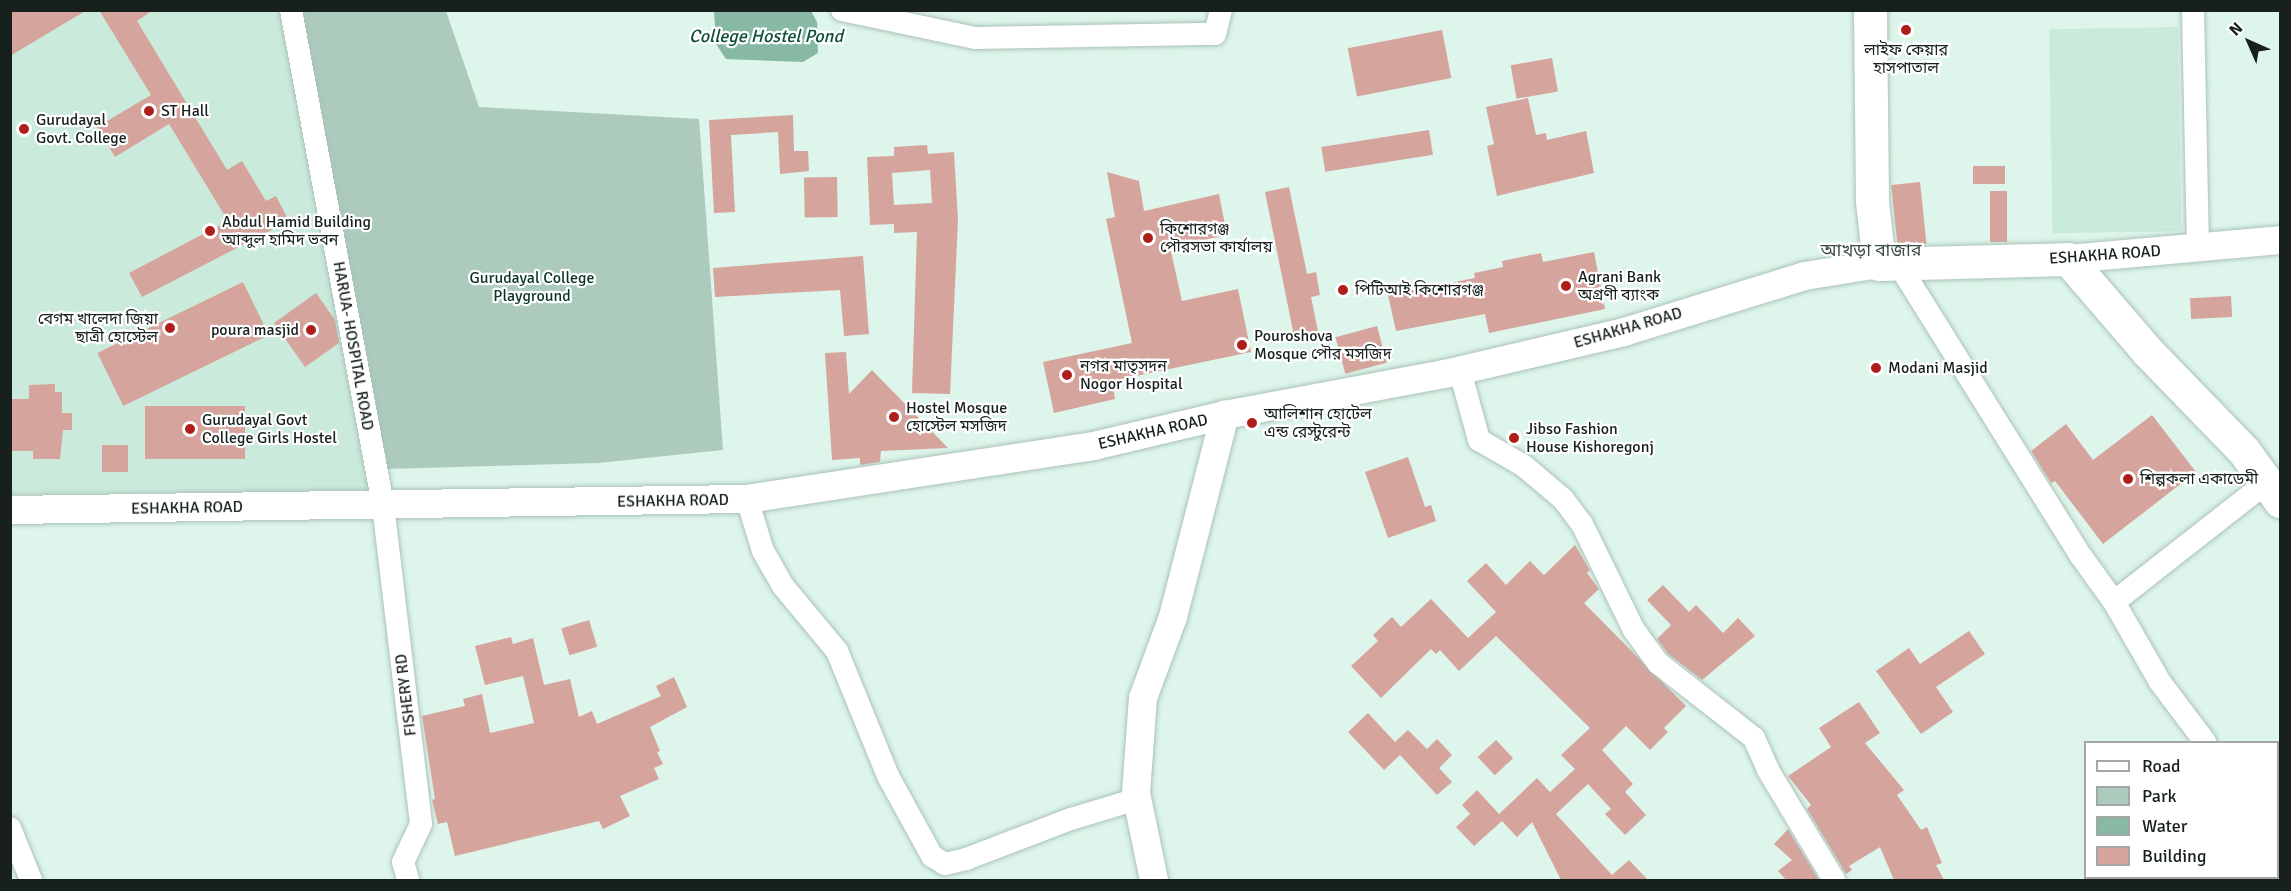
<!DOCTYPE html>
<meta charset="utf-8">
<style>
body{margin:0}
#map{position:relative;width:2291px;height:891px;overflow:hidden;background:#ddf5ea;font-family:Signika,"Noto Sans Bengali",sans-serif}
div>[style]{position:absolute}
.built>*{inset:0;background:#caeadb;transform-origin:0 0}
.green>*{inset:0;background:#accbbd}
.water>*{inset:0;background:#88b9a4}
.building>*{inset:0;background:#d5a49d;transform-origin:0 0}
.roads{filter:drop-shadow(0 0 2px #abc2b8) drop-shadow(0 0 2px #abc2b8)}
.minor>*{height:22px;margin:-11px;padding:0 11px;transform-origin:11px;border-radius:11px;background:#fff}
.tertiary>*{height:28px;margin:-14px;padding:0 14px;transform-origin:14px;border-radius:14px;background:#fff}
.secondary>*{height:33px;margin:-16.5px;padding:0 16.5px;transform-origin:16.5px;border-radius:16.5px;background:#fff}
.dots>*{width:16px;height:16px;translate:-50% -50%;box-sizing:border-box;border:3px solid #fff;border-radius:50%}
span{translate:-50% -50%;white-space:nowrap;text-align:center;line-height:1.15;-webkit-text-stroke:4.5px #fff;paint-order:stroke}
.poi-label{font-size:16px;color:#17201c}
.left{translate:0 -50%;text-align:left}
.right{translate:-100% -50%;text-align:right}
.street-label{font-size:16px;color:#17201c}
.park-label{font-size:16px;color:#083425}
.water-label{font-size:18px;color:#104f3b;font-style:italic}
.neighbourhood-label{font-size:18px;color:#3a4e46}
.frame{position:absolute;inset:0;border:12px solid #17201c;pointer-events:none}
.legend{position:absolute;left:2084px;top:741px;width:195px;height:138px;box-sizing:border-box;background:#fff;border:2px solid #a2a6a4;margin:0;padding:8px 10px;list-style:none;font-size:18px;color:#17201c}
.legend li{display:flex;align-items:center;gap:12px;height:30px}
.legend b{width:30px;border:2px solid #a2a6a4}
.north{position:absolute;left:2219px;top:12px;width:60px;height:60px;-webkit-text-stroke:4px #fff;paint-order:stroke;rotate:315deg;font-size:16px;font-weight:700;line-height:24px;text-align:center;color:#17201c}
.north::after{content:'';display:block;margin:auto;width:21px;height:27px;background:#17201c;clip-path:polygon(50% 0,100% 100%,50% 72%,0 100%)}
</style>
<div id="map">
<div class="built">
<i style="clip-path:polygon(10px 11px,285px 11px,380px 491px,11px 494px)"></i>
<i style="left:2178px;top:27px;width:204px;height:129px;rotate:89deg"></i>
</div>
<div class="green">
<i style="clip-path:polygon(299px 11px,446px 11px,479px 107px,699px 119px,723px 450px,598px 463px,385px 469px)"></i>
</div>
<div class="water">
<i style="clip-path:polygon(714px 11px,811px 11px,817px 22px,818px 53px,803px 62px,726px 59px,716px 44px)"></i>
</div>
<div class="building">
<i style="clip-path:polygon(10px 10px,87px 10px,10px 56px)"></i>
<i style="clip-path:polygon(99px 10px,153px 10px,137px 21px,227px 170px,242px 161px,266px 201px,276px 196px,289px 221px,142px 297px,129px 273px,228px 221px,169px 124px,115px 157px,97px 127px,151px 95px)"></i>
<i style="left:1442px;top:30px;width:49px;height:96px;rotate:79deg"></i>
<i style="left:1552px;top:58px;width:34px;height:42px;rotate:80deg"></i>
<i style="clip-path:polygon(1528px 98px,1536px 135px,1546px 133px,1547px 140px,1586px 131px,1594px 173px,1497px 196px,1487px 146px,1494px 144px,1486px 107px)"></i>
<i style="clip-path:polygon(793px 115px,794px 151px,808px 151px,809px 171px,780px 174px,778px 132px,731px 135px,735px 212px,714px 213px,709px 120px)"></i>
<i style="left:1429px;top:130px;width:25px;height:109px;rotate:81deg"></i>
<i style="clip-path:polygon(evenodd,927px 145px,928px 154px,954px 152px,958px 220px,950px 394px,912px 393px,917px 232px,894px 233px,894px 224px,870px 225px,867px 157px,894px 156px,894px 147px,927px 145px,930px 170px,932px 203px,894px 205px,892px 173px,930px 170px)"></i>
<i style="left:1973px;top:166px;width:32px;height:18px"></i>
<i style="clip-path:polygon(1107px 172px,1139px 181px,1144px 211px,1219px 194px,1227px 235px,1170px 247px,1182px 301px,1238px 289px,1251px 352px,1112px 381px,1115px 399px,1054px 413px,1043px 362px,1132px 343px,1106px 219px,1115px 217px)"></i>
<i style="left:837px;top:177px;width:40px;height:33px;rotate:89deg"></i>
<i style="left:1920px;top:182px;width:62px;height:29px;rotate:84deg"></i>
<i style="clip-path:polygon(1289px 187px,1307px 274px,1316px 272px,1320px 295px,1311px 297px,1319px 336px,1295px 341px,1265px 192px)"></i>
<i style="left:1990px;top:191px;width:17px;height:51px"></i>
<i style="clip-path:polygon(1594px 252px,1605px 309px,1489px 333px,1485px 314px,1396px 331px,1388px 295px,1475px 278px,1474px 273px,1503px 267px,1502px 261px,1541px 253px,1543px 262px)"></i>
<i style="clip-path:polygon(863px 256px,869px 334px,844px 336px,840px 290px,715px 297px,713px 268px)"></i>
<i style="left:243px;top:282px;width:59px;height:162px;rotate:64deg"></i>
<i style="clip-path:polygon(316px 293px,335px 320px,339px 343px,305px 367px,274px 323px)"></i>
<i style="left:2231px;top:296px;width:21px;height:41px;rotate:87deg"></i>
<i style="left:1377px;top:326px;width:38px;height:43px;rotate:75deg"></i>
<i style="clip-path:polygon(846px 352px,849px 394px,872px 370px,948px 448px,881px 451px,880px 462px,860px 465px,860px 458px,832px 460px,825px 353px)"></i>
<i style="clip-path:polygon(55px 384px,55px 392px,62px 392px,62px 413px,72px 413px,72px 430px,63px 430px,60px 459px,33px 459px,33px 451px,10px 451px,10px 399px,29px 399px,29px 385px)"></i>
<i style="left:145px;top:406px;width:100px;height:53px"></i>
<i style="clip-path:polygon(2152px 415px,2196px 472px,2103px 544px,2055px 481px,2051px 483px,2031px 451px,2066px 424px,2093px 460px)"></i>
<i style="left:102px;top:445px;width:26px;height:27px"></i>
<i style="clip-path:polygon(1408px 457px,1425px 507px,1431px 505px,1436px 521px,1388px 538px,1365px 472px)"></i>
<i style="clip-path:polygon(1575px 545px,1590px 570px,1587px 573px,1599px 589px,1584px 603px,1686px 706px,1664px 728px,1668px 732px,1650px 750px,1626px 726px,1602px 750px,1633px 784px,1625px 792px,1646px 815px,1625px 835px,1605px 814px,1611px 809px,1588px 784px,1556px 814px,1612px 875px,1629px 860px,1648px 880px,1561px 880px,1532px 822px,1517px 837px,1502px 821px,1474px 846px,1456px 827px,1470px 814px,1462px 805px,1477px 790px,1499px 814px,1537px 778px,1550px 792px,1575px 769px,1561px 755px,1590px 728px,1496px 636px,1459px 671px,1440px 650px,1436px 654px,1431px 649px,1381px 698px,1351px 666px,1378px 641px,1373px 635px,1392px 617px,1401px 627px,1431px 599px,1468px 638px,1496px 612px,1467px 581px,1486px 563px,1506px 585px,1530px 561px,1544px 575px)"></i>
<i style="clip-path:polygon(1663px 585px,1689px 612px,1696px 605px,1723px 633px,1738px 618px,1755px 636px,1702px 680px,1668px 654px,1657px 639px,1671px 625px,1647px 600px)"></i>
<i style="left:589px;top:620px;width:28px;height:29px;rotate:73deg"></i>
<i style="clip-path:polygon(1969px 631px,1985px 654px,1936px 687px,1953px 712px,1921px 734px,1876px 671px,1909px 648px,1920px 664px)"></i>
<i style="clip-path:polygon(511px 637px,513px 644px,533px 638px,544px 685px,570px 679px,579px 717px,592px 711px,597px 724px,661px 696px,656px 686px,674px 677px,687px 707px,650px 727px,660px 751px,657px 752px,663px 764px,654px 768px,659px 779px,620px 796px,630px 816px,603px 829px,599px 821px,455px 856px,447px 822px,438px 824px,432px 800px,435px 799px,422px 716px,465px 706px,463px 699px,482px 694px,490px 733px,534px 723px,523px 676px,485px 685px,475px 646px)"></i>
<i style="clip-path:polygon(1859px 702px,1880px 733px,1865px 743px,1904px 790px,1897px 795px,1921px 830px,1927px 827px,1942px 863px,1936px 865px,1944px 880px,1894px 880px,1880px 847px,1849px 866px,1852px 870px,1846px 874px,1807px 809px,1811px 805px,1788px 776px,1831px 747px,1819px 728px)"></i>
<i style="clip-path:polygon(1368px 713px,1395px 742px,1408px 730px,1427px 749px,1437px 739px,1452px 755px,1439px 768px,1452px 782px,1437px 795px,1400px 755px,1384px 770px,1348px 732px)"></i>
<i style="left:1496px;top:740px;width:25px;height:25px;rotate:47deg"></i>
<i style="clip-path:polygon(1788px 829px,1819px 880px,1786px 880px,1778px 871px,1792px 860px,1774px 844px)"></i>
</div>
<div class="roads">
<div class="minor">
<i style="left:291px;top:10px;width:503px;rotate:79.47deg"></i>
<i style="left:383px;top:505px;width:321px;rotate:83.2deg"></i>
<i style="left:421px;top:824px;width:42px;rotate:115.3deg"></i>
<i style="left:403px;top:862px;width:19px;rotate:74deg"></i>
<i style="left:842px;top:10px;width:136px;rotate:11.9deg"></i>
<i style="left:975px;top:38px;width:240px;rotate:-1deg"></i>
<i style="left:1215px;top:34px;width:25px;rotate:-76deg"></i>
<i style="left:2193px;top:10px;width:237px;rotate:88.8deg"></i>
<i style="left:1899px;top:265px;width:343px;rotate:58deg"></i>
<i style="left:2081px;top:556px;width:57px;rotate:54.3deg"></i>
<i style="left:2114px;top:602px;width:92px;rotate:60.1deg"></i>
<i style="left:2160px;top:682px;width:75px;rotate:53.1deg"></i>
<i style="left:1460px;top:371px;width:72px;rotate:74.6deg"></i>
<i style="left:1479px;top:440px;width:52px;rotate:30deg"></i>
<i style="left:1524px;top:466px;width:51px;rotate:40.2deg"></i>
<i style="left:1563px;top:499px;width:31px;rotate:53deg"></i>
<i style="left:1582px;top:524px;width:118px;rotate:63.9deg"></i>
<i style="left:1634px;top:630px;width:41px;rotate:54deg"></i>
<i style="left:1658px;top:663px;width:122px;rotate:38deg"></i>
<i style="left:1754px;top:738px;width:35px;rotate:66deg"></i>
<i style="left:1768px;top:770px;width:128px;rotate:59deg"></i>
<i style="left:747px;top:499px;width:54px;rotate:72.9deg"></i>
<i style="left:763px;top:551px;width:40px;rotate:60.3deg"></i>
<i style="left:783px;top:586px;width:85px;rotate:50.3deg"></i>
<i style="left:837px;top:651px;width:135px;rotate:67.8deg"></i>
<i style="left:888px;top:776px;width:91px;rotate:61.2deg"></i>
<i style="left:932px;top:856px;width:15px;rotate:32deg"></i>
<i style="left:945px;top:864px;width:22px;rotate:-13deg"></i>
<i style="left:966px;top:859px;width:112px;rotate:-20.9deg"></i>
<i style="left:1071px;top:819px;width:69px;rotate:-16.9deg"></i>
<i style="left:2114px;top:602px;width:194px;rotate:-38.1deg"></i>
<i style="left:10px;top:828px;width:56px;rotate:68deg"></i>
</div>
<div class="tertiary">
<i style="left:2068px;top:259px;width:213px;rotate:-5.1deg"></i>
<i style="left:10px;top:510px;width:737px;rotate:-0.86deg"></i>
<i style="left:747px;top:499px;width:351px;rotate:-8.7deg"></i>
<i style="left:1094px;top:446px;width:135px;rotate:-13.3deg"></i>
<i style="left:1225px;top:415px;width:224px;rotate:-10.6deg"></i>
<i style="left:1445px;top:374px;width:184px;rotate:-13.2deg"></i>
<i style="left:1624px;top:332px;width:189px;rotate:-17.2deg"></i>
<i style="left:1805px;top:276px;width:75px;rotate:-9.2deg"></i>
<i style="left:1154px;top:880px;width:89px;rotate:-101.7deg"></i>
<i style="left:1136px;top:793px;width:95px;rotate:-85.8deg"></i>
<i style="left:1143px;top:698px;width:86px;rotate:-69.7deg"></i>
<i style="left:1173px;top:617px;width:209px;rotate:-75.6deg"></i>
</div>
<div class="secondary">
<i style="left:1870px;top:10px;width:191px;rotate:89.4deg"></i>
<i style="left:1872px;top:201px;width:63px;rotate:83.7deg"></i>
<i style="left:1879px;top:264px;width:189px;rotate:-1.5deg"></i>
<i style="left:2068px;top:259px;width:121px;rotate:49.3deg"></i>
<i style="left:2147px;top:351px;width:139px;rotate:45.9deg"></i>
<i style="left:2244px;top:451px;width:62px;rotate:54.2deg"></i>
</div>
</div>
<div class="dots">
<i style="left:1906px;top:30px;background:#af1f1a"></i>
<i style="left:149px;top:111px;background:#af1f1a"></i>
<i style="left:24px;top:129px;background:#af1f1a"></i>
<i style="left:210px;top:231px;background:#af1f1a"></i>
<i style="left:1148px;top:238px;background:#af1f1a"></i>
<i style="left:1566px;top:286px;background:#af1f1a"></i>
<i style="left:1343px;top:290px;background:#af1f1a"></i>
<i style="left:170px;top:328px;background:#af1f1a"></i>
<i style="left:311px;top:330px;background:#af1f1a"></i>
<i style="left:1242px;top:345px;background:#af1f1a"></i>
<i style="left:1876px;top:368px;background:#af1f1a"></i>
<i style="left:1067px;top:375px;background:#af1f1a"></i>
<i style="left:894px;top:417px;background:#af1f1a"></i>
<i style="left:1252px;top:423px;background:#af1f1a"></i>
<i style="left:190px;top:429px;background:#af1f1a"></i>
<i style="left:1514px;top:438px;background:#af1f1a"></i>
<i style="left:2128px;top:479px;background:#af1f1a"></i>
</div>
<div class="poi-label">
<span style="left:1906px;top:59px">লাইফ কেয়ার<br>হাসপাতাল</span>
<span class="left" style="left:161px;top:111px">ST Hall</span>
<span class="left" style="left:36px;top:129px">Gurudayal<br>Govt. College</span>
<span class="left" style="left:222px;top:231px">Abdul Hamid Building<br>আব্দুল হামিদ ভবন</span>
<span class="left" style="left:1160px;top:238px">কিশোরগঞ্জ<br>পৌরসভা কার্যালয়</span>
<span class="left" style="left:1578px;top:286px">Agrani Bank<br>অগ্রণী ব্যাংক</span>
<span class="left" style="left:1355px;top:290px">পিটিআই কিশোরগঞ্জ</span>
<span class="right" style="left:158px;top:328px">বেগম খালেদা জিয়া<br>ছাত্রী হোস্টেল</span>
<span class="right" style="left:299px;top:330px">poura masjid</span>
<span class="left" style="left:1254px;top:345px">Pouroshova<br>Mosque পৌর মসজিদ</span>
<span class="left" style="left:1080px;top:375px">নগর মাতৃসদন<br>Nogor Hospital</span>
<span class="left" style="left:1888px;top:368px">Modani Masjid</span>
<span class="left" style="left:906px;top:417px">Hostel Mosque<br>হোস্টেল মসজিদ</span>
<span class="left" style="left:1264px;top:423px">আলিশান হোটেল<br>এন্ড রেস্টুরেন্ট</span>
<span class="left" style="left:202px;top:429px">Gurudayal Govt<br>College Girls Hostel</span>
<span class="left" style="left:1526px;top:438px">Jibso Fashion<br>House Kishoregonj</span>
<span class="left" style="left:2140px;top:479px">শিল্পকলা একাডেমী</span>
</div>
<div class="street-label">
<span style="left:2105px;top:255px;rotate:-4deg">ESHAKHA ROAD</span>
<span style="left:1628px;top:328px;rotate:-16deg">ESHAKHA ROAD</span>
<span style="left:353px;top:346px;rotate:80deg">HARUA- HOSPITAL ROAD</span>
<span style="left:1153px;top:432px;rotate:-13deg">ESHAKHA ROAD</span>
<span style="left:673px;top:501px;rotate:-1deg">ESHAKHA ROAD</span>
<span style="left:187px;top:508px;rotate:-1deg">ESHAKHA ROAD</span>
<span style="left:406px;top:695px;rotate:-97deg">FISHERY RD</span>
</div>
<div class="park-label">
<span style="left:532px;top:287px">Gurudayal College<br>Playground</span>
</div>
<div class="water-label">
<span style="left:766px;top:36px">College Hostel Pond</span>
</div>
<div class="neighbourhood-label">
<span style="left:1871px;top:250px">আখড়া বাজার</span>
</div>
<div class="frame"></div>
<ul class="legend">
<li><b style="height:8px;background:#fff"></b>Road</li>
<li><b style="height:16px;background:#accbbd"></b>Park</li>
<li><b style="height:16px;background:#88b9a4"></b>Water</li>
<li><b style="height:16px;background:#d5a49d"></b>Building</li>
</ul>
<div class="north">N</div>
</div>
